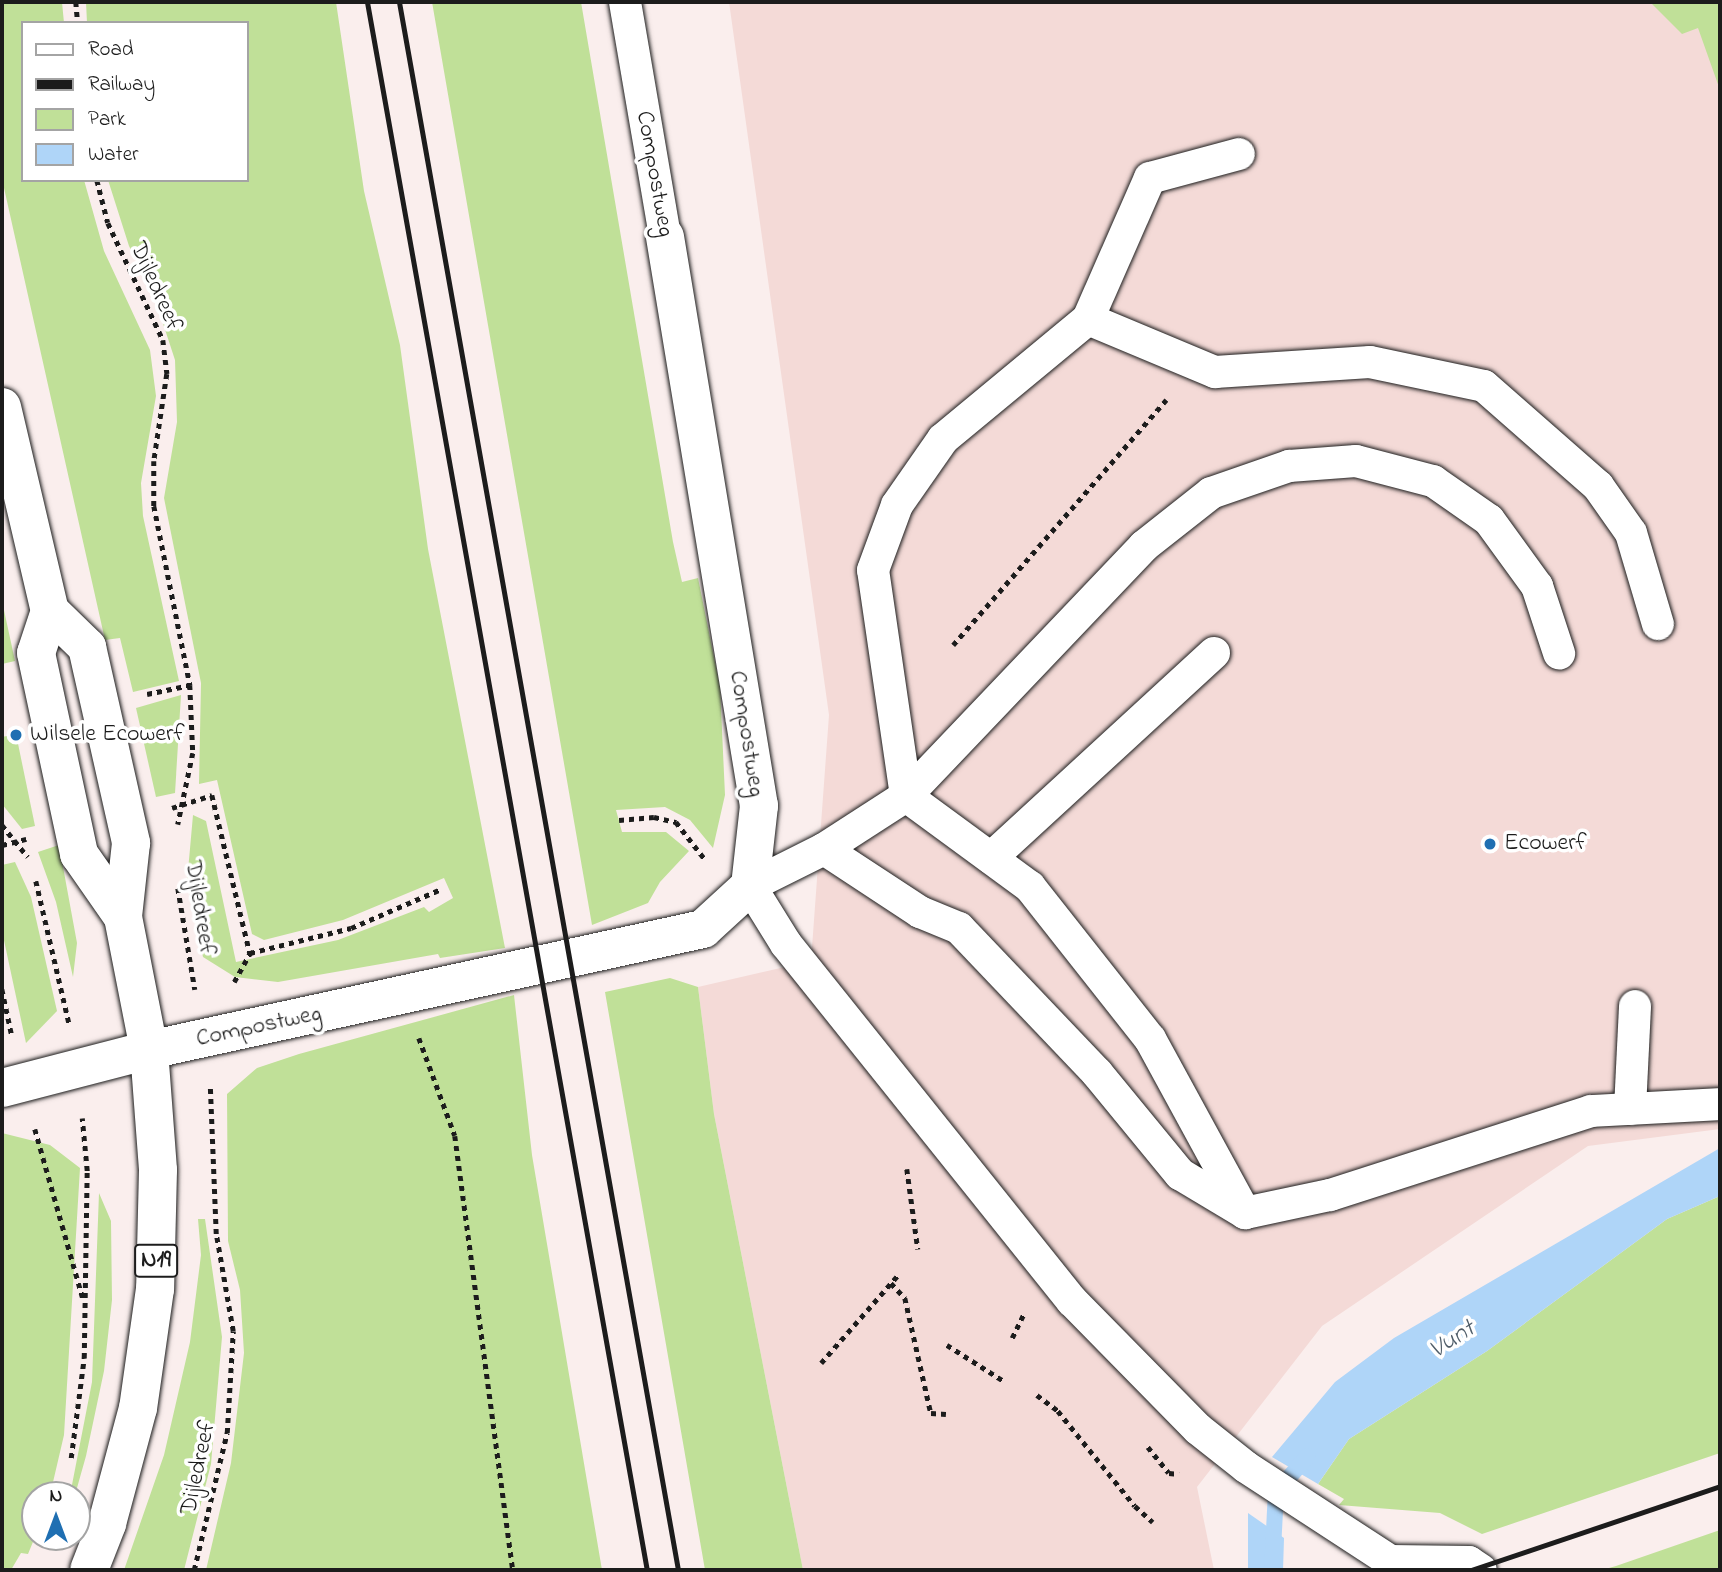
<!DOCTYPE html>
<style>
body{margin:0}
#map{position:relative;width:1722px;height:1572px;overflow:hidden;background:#faeeed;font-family:"Indie Flower",sans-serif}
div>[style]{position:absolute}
.built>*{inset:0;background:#f4dad7}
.green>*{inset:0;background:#c0e098}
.water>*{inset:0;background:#afd5f8}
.stream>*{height:16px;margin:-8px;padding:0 8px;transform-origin:8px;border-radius:8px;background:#afd5f8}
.path>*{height:4.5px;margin-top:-2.25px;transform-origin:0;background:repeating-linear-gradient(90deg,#1c1c1c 0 5px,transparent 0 10px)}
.roads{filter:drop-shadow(0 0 2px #1c1c1c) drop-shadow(0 0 2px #1c1c1c)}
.service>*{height:32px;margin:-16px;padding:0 16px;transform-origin:16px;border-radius:16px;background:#fff}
.minor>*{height:38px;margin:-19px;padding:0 19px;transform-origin:19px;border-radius:19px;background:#fff}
.primary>*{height:38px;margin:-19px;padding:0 19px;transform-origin:19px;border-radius:19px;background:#fff}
.rail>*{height:5px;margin:-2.5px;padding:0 2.5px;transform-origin:2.5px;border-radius:2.5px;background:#1c1c1c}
.dots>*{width:19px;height:19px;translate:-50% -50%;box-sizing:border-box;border:4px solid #fff;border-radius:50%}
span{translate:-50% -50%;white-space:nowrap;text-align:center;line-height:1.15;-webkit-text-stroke:7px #fff;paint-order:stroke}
.shield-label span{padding:2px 5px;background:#fff;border:2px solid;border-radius:5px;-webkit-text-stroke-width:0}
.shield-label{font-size:23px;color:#1c1c1c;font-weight:700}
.street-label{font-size:24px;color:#1c1c1c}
.poi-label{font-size:24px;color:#1c1c1c}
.left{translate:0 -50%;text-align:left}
.water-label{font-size:26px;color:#4f5d69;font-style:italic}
.frame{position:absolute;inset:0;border:4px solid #1c1c1c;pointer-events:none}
.legend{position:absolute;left:21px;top:21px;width:228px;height:161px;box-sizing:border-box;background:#fff;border:2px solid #a4a4a4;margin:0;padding:9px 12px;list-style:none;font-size:21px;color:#1c1c1c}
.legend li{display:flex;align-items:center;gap:14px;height:35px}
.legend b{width:35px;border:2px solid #a4a4a4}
.north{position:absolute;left:21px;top:1481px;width:70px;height:70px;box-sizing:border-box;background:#fff;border:2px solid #a4a4a4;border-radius:50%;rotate:0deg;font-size:19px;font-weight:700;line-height:28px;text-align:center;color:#1c1c1c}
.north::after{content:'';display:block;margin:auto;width:24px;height:32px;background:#1f6fb2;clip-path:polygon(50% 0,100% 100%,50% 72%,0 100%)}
</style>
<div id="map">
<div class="built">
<i style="clip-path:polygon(729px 2px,1720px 2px,1720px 1129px,1588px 1146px,1322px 1326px,1197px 1487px,1214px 1570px,803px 1570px,714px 1114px,698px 987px,811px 961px,829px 715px)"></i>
</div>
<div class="green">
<i style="clip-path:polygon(2px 2px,62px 2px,64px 23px,23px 23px,23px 180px,84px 180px,104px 251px,150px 350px,156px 396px,141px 483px,143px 516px,179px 681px,133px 692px,120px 638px,105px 640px,2px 179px)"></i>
<i style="clip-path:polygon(86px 2px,336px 2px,364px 191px,400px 345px,428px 549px,505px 948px,440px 958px,438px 954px,278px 982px,235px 977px,203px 957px,187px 882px,193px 815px,206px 821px,236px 962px,338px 940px,424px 907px,429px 912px,453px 898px,444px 878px,343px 920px,264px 940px,252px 934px,217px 780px,199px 784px,201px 683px,164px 498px,177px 422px,175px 360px,154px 296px,129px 246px,108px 180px,247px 180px,247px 23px,87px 23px)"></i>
<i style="clip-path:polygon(432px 2px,581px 2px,673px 542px,682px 582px,698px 578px,720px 687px,725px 795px,713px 848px,690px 820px,665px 807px,616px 810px,622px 832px,666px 832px,689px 851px,660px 882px,648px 903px,592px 925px)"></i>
<i style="clip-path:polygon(1650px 2px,1720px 2px,1720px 90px,1698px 28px,1682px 34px)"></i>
<i style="clip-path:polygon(2px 601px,15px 661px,2px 664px)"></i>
<i style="clip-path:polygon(181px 695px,175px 793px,156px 797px,136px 708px)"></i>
<i style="clip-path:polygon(16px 734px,35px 826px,22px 829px,2px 804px,2px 737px)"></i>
<i style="clip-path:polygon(59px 845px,77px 943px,73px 977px,56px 902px,38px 852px)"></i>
<i style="clip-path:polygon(15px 862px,31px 897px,57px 1011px,26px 1043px,2px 931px,2px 865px)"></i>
<i style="clip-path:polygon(670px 978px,698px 987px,714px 1114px,803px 1570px,705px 1570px,605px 992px)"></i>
<i style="clip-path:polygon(514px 995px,532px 1155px,602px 1570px,206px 1570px,231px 1463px,244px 1353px,240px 1290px,228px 1241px,227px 1094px,257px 1068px,299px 1054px)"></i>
<i style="clip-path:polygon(2px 1133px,50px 1145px,80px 1168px,64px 1435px,50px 1495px,35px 1495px,35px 1537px,28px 1554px,21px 1553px,11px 1570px,2px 1570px)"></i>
<i style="clip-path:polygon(99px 1193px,111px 1221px,112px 1300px,104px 1371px,86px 1456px,75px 1495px,70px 1495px,92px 1382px)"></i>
<i style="clip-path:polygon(1720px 1196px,1720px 1453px,1482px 1534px,1440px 1513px,1339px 1505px,1344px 1499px,1318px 1484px,1349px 1439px,1487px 1351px,1667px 1219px)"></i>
<i style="clip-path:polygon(198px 1219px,205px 1219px,222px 1337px,211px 1464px,184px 1570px,124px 1570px,164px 1455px,190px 1342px,201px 1255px)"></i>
<i style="clip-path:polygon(1720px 1530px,1720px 1570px,1602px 1570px,1616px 1566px)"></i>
</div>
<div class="water">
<i style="clip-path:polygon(1720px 1148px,1720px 1196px,1667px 1219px,1487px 1351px,1349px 1439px,1318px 1484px,1272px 1457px,1335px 1382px,1394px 1338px)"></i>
<i style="clip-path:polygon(1248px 1513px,1284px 1538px,1283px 1570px,1248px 1570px)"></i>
</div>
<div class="stream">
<i style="left:1272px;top:1570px;width:78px;rotate:-87.1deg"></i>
<i style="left:1276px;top:1492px;width:48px;rotate:-48.4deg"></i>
</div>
<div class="path">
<i style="left:76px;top:2px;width:21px;rotate:85deg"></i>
<i style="left:97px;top:180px;width:44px;rotate:75.7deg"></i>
<i style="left:108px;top:223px;width:129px;rotate:64.8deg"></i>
<i style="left:163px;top:340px;width:34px;rotate:83deg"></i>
<i style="left:167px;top:374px;width:88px;rotate:98.5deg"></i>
<i style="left:154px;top:461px;width:45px;rotate:90deg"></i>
<i style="left:154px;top:506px;width:183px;rotate:78.6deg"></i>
<i style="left:190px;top:685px;width:68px;rotate:87.5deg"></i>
<i style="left:193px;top:753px;width:73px;rotate:101.9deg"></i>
<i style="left:953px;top:645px;width:325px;rotate:-49deg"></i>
<i style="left:147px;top:694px;width:44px;rotate:-11.8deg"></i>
<i style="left:172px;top:808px;width:42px;rotate:-18deg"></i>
<i style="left:212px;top:795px;width:163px;rotate:76.5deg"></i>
<i style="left:250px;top:953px;width:104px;rotate:-13.9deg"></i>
<i style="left:351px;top:928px;width:96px;rotate:-23.4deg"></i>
<i style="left:619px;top:820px;width:35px;rotate:-5deg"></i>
<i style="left:654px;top:817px;width:23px;rotate:13deg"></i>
<i style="left:676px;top:822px;width:46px;rotate:52.1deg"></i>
<i style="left:2px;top:825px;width:41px;rotate:50.9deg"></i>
<i style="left:2px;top:845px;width:25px;rotate:-14deg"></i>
<i style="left:36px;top:881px;width:146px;rotate:76.9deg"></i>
<i style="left:178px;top:888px;width:103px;rotate:80.5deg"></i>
<i style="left:234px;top:982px;width:33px;rotate:-61deg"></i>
<i style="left:2px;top:989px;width:48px;rotate:78deg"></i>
<i style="left:419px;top:1038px;width:104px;rotate:69.8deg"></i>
<i style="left:455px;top:1136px;width:438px;rotate:82.4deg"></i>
<i style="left:35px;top:1129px;width:177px;rotate:74.2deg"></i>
<i style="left:907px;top:1169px;width:81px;rotate:82.2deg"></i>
<i style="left:891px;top:1283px;width:21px;rotate:47deg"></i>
<i style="left:905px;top:1298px;width:118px;rotate:77.3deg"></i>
<i style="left:931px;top:1413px;width:15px;rotate:4deg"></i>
<i style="left:1012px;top:1338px;width:28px;rotate:-64deg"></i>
<i style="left:947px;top:1345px;width:67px;rotate:32.3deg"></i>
<i style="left:821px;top:1363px;width:117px;rotate:-48.8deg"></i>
<i style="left:1037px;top:1395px;width:26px;rotate:37deg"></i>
<i style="left:1058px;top:1411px;width:122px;rotate:51deg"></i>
<i style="left:1135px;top:1506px;width:24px;rotate:42deg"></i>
<i style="left:1148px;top:1447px;width:33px;rotate:51deg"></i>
<i style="left:1169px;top:1473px;width:10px;rotate:6deg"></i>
<i style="left:71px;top:1458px;width:101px;rotate:-82.6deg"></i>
<i style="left:84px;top:1358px;width:187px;rotate:-89.1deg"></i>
<i style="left:87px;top:1171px;width:53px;rotate:-95.4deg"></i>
<i style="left:194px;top:1570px;width:141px;rotate:-76.5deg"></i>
<i style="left:227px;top:1433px;width:102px;rotate:-86.6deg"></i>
<i style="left:233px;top:1331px;width:98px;rotate:-99.9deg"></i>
<i style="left:216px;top:1234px;width:149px;rotate:-92.3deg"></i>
</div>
<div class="roads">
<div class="service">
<i style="left:625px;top:2px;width:238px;rotate:80.3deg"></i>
<i style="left:1088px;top:319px;width:154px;rotate:-66.3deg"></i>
<i style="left:1150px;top:178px;width:92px;rotate:-15.1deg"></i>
<i style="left:824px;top:849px;width:98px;rotate:-32.9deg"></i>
<i style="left:906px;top:796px;width:345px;rotate:-46.4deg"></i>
<i style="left:1144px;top:546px;width:85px;rotate:-38.3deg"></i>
<i style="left:1211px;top:493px;width:83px;rotate:-19.1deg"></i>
<i style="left:1289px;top:466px;width:67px;rotate:-4.3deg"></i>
<i style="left:1356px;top:461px;width:80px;rotate:14.6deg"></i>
<i style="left:1433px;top:481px;width:68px;rotate:34.9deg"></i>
<i style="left:1489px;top:520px;width:82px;rotate:54deg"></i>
<i style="left:1537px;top:586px;width:71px;rotate:71.8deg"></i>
<i style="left:991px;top:858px;width:303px;rotate:-42.6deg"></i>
<i style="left:1630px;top:1109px;width:103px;rotate:-87.2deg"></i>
<i style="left:1245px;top:1213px;width:198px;rotate:-118.6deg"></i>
<i style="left:1150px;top:1039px;width:194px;rotate:-128.3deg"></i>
<i style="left:1030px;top:887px;width:154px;rotate:-143.7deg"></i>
<i style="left:906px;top:796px;width:228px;rotate:-98.3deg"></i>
<i style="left:873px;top:570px;width:69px;rotate:-69.7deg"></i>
<i style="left:897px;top:505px;width:80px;rotate:-55.1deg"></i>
<i style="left:943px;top:439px;width:188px;rotate:-39.6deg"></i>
<i style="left:1088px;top:319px;width:138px;rotate:22.7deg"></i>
<i style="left:1215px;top:372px;width:155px;rotate:-3.7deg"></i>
<i style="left:1370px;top:362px;width:116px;rotate:11.9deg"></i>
<i style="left:1484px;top:386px;width:152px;rotate:41.3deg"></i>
<i style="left:1598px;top:486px;width:57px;rotate:54.9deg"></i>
<i style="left:1631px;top:533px;width:95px;rotate:73.5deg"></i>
<i style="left:1390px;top:1561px;width:79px;rotate:0.7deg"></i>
<i style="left:1469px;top:1562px;width:14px;rotate:34deg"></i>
<i style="left:1404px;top:1570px;width:189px;rotate:-146.9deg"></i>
<i style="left:1246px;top:1467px;width:61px;rotate:-141.6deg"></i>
<i style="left:1198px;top:1429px;width:180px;rotate:-134.5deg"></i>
<i style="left:1072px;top:1301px;width:457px;rotate:-128.7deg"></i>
<i style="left:786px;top:944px;width:68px;rotate:-121.8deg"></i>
<i style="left:750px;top:886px;width:83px;rotate:-26.6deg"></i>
<i style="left:824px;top:849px;width:115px;rotate:33.3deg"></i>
<i style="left:920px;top:912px;width:42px;rotate:22.3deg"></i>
<i style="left:959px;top:928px;width:200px;rotate:46.4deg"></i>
<i style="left:1097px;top:1073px;width:131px;rotate:50.6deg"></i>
<i style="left:1180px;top:1174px;width:76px;rotate:31deg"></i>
<i style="left:1245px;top:1213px;width:87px;rotate:-12deg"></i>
<i style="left:1330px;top:1195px;width:274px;rotate:-17.8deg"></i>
<i style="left:1591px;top:1111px;width:129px;rotate:-3.1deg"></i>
</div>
<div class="minor">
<i style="left:2px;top:1088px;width:152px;rotate:-14.5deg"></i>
<i style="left:149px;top:1050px;width:567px;rotate:-12.32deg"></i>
<i style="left:703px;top:929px;width:64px;rotate:-42.5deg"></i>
<i style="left:750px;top:886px;width:81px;rotate:-83.6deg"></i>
<i style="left:759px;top:806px;width:577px;rotate:-99.38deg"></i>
</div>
<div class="primary">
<i style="left:2px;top:407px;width:210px;rotate:76.8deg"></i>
<i style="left:50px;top:611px;width:44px;rotate:108.4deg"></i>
<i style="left:36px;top:653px;width:206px;rotate:77.9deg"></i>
<i style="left:79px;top:854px;width:77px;rotate:55.1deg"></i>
<i style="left:50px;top:611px;width:52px;rotate:44.2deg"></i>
<i style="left:87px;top:647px;width:201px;rotate:77.3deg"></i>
<i style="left:131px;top:843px;width:74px;rotate:96.2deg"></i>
<i style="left:123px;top:917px;width:136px;rotate:78.9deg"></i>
<i style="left:149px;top:1050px;width:120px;rotate:85.7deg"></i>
<i style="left:158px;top:1170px;width:119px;rotate:91.4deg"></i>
<i style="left:155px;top:1289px;width:120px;rotate:98.1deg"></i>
<i style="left:138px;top:1408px;width:120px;rotate:105deg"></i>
<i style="left:107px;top:1524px;width:49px;rotate:111.4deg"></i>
</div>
</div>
<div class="rail">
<i style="left:367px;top:2px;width:1593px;rotate:79.88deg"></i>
<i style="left:399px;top:2px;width:1593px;rotate:79.91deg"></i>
<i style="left:1471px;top:1570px;width:263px;rotate:-18.6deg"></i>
</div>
<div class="dots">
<i style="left:16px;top:735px;background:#1f6fb2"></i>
<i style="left:1490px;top:844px;background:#1f6fb2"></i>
</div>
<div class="shield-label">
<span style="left:156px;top:1261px">N19</span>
</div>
<div class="street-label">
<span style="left:654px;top:174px;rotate:80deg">Compostweg</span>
<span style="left:155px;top:287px;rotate:66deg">Dijledreef</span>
<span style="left:746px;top:734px;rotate:81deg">Compostweg</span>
<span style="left:199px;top:908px;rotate:81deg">Dijledreef</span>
<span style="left:259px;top:1027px;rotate:-12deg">Compostweg</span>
<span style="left:199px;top:1468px;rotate:-78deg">Dijledreef</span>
</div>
<div class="poi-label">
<span class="left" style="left:30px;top:735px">Wilsele Ecowerf</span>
<span class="left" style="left:1504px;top:844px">Ecowerf</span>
</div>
<div class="water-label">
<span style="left:1453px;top:1341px;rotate:-33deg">Vunt</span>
</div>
<div class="frame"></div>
<ul class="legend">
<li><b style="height:9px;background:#fff"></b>Road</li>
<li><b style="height:9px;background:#1c1c1c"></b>Railway</li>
<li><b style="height:19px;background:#c0e098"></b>Park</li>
<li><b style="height:19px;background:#afd5f8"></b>Water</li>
</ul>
<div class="north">N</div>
</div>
